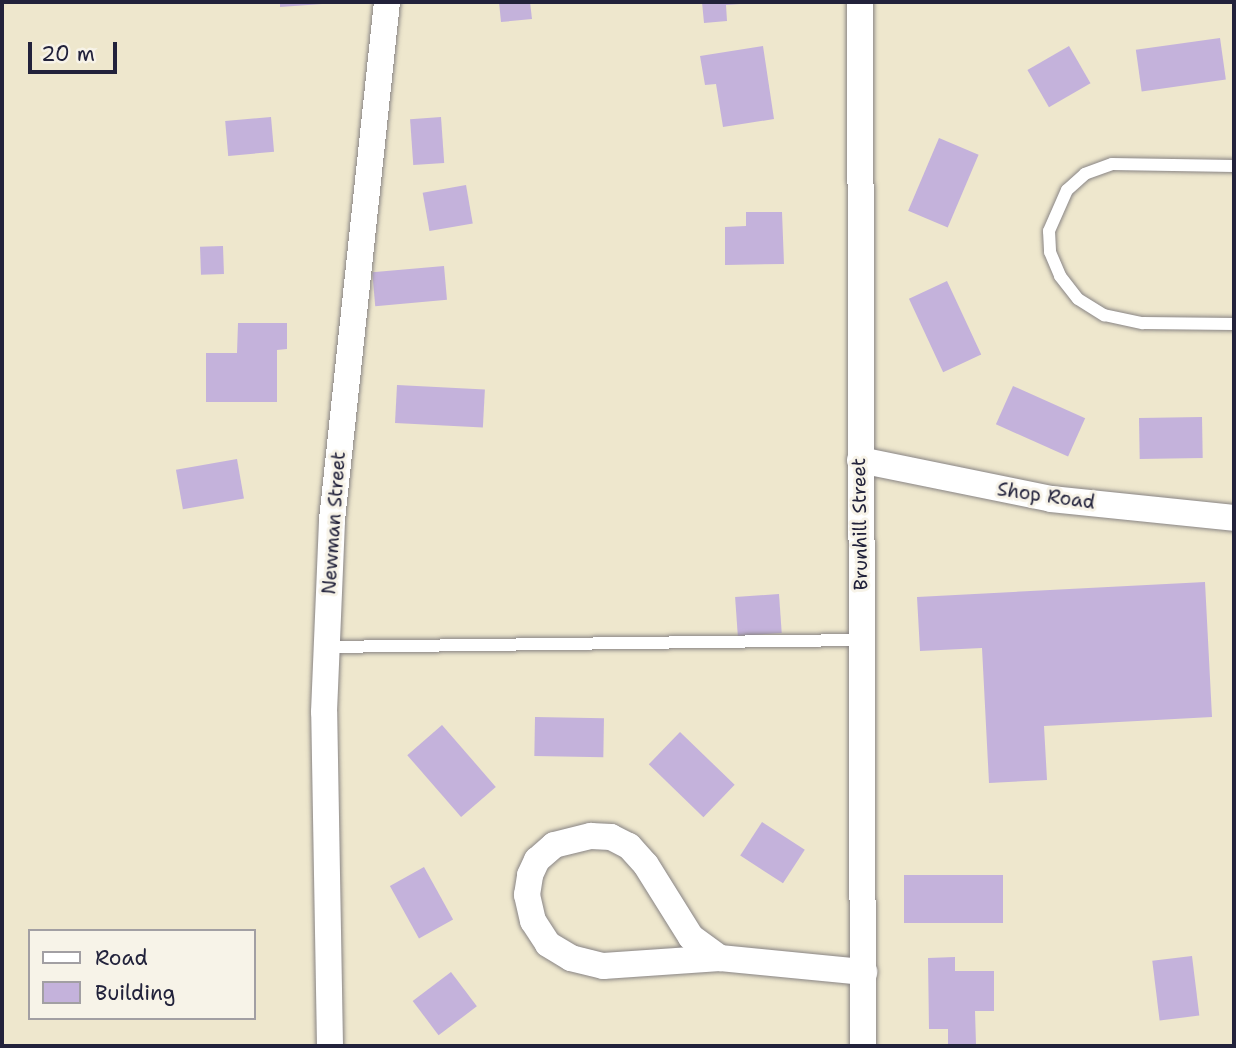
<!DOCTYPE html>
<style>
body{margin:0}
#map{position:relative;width:1236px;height:1048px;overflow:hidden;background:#eee7cd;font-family:"Shantell Sans",sans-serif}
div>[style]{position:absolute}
.building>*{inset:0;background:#c4b2db;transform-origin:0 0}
.roads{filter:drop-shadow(0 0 2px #888484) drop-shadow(0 0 2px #888484)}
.service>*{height:12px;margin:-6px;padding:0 6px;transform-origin:6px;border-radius:6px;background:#fff}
.minor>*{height:26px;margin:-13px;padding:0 13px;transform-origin:13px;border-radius:13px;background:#fff}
span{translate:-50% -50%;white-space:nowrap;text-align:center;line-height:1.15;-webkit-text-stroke:6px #f7f3e8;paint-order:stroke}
.street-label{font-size:19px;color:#22223b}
.frame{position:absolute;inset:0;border:4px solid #22223b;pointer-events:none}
.legend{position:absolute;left:28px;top:929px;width:228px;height:91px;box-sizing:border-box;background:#f7f3e8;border:2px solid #a29fa3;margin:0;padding:9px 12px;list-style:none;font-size:21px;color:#22223b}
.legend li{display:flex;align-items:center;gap:14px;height:35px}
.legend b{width:35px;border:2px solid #a29fa3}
.scale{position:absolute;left:28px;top:42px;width:89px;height:32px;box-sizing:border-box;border:4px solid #22223b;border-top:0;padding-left:9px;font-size:21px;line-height:24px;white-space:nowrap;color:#22223b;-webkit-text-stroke:5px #f7f3e8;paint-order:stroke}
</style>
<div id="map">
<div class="building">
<i style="clip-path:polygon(280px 2px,322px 2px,322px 4px,280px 7px)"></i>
<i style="clip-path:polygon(499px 2px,530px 2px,532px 19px,501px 22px)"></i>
<i style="clip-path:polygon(702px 2px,740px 2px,740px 4px,726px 5px,727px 21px,704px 23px)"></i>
<i style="left:1220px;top:38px;width:42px;height:85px;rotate:82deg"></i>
<i style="clip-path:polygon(763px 46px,774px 119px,723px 127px,716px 84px,705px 85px,700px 56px)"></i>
<i style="left:1069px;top:46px;width:43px;height:48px;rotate:60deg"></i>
<i style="left:271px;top:117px;width:35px;height:46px;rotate:85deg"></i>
<i style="left:441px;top:117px;width:46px;height:31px;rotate:86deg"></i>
<i style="left:939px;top:138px;width:43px;height:79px;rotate:23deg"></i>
<i style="left:466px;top:185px;width:39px;height:44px;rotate:80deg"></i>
<i style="clip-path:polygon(746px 212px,782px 212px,784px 264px,725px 265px,725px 227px,746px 226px)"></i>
<i style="left:223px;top:246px;width:28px;height:23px;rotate:88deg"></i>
<i style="left:444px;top:266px;width:34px;height:72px;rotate:85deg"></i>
<i style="left:947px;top:281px;width:81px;height:42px;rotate:65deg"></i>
<i style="clip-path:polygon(238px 323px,287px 323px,287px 349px,277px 350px,277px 402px,206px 402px,206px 353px,237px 353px)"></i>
<i style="left:397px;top:385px;width:88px;height:38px;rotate:3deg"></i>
<i style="left:1013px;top:386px;width:79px;height:42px;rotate:24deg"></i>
<i style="left:1202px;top:417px;width:41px;height:63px;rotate:89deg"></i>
<i style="left:237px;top:459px;width:40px;height:62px;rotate:80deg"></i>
<i style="clip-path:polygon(1205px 582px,1212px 717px,1044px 726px,1047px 780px,989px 783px,982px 648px,920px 651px,917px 597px)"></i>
<i style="left:779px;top:594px;width:39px;height:44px;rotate:86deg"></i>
<i style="left:535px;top:717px;width:69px;height:39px;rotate:1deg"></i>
<i style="left:442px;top:725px;width:82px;height:46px;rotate:49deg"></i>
<i style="left:680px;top:732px;width:76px;height:45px;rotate:44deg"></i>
<i style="left:762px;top:822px;width:51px;height:40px;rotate:33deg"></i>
<i style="left:424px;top:867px;width:60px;height:39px;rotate:61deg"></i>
<i style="left:1003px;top:875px;width:48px;height:99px;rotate:90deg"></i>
<i style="left:1192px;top:956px;width:60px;height:40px;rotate:83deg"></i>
<i style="clip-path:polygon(955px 957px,955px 971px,994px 971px,994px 1011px,975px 1011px,976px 1044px,948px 1045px,948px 1029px,929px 1029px,928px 958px)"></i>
<i style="left:451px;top:972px;width:43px;height:48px;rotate:53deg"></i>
</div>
<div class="roads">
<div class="service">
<i style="left:1234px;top:166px;width:122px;rotate:-179.1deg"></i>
<i style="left:1112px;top:164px;width:29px;rotate:160deg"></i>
<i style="left:1085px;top:174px;width:24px;rotate:138deg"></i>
<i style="left:1067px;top:190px;width:45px;rotate:113.7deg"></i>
<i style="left:1049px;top:231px;width:21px;rotate:87deg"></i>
<i style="left:1050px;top:252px;width:26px;rotate:67deg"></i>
<i style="left:1060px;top:276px;width:29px;rotate:52deg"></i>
<i style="left:1078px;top:299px;width:31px;rotate:32deg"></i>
<i style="left:1104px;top:315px;width:40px;rotate:12deg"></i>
<i style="left:1143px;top:323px;width:91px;rotate:0.6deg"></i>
<i style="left:326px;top:647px;width:535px;rotate:-0.75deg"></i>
</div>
<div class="minor">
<i style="left:860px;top:2px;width:1044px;rotate:89.84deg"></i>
<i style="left:860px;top:460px;width:195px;rotate:11.5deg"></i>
<i style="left:1051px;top:499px;width:184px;rotate:5.9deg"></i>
<i style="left:591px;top:836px;width:20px;rotate:3deg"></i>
<i style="left:611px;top:837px;width:20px;rotate:27deg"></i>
<i style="left:629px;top:846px;width:25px;rotate:48deg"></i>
<i style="left:646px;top:865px;width:85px;rotate:58deg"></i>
<i style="left:691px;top:937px;width:36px;rotate:36deg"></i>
<i style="left:720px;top:958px;width:117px;rotate:176.1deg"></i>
<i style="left:603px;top:966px;width:33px;rotate:-166deg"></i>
<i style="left:571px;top:958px;width:27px;rotate:-149deg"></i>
<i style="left:548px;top:944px;width:27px;rotate:-123deg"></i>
<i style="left:533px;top:921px;width:27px;rotate:-103deg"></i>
<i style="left:527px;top:895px;width:20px;rotate:-81deg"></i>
<i style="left:530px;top:875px;width:17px;rotate:-65deg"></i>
<i style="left:537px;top:860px;width:23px;rotate:-41deg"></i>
<i style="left:554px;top:845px;width:38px;rotate:-14deg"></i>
<i style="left:720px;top:958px;width:145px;rotate:5.6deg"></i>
<i style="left:330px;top:1046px;width:334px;rotate:-91deg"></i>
<i style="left:324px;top:712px;width:192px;rotate:-87.6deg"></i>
<i style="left:332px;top:520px;width:521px;rotate:-83.94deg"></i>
</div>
</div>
<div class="street-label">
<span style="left:1046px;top:496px;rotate:8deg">Shop Road</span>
<span style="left:334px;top:523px;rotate:-86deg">Newman Street</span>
<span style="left:860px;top:524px;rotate:-91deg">Brunhill Street</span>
</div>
<div class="frame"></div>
<ul class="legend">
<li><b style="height:9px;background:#fff"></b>Road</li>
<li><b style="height:19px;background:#c4b2db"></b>Building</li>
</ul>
<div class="scale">20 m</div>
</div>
